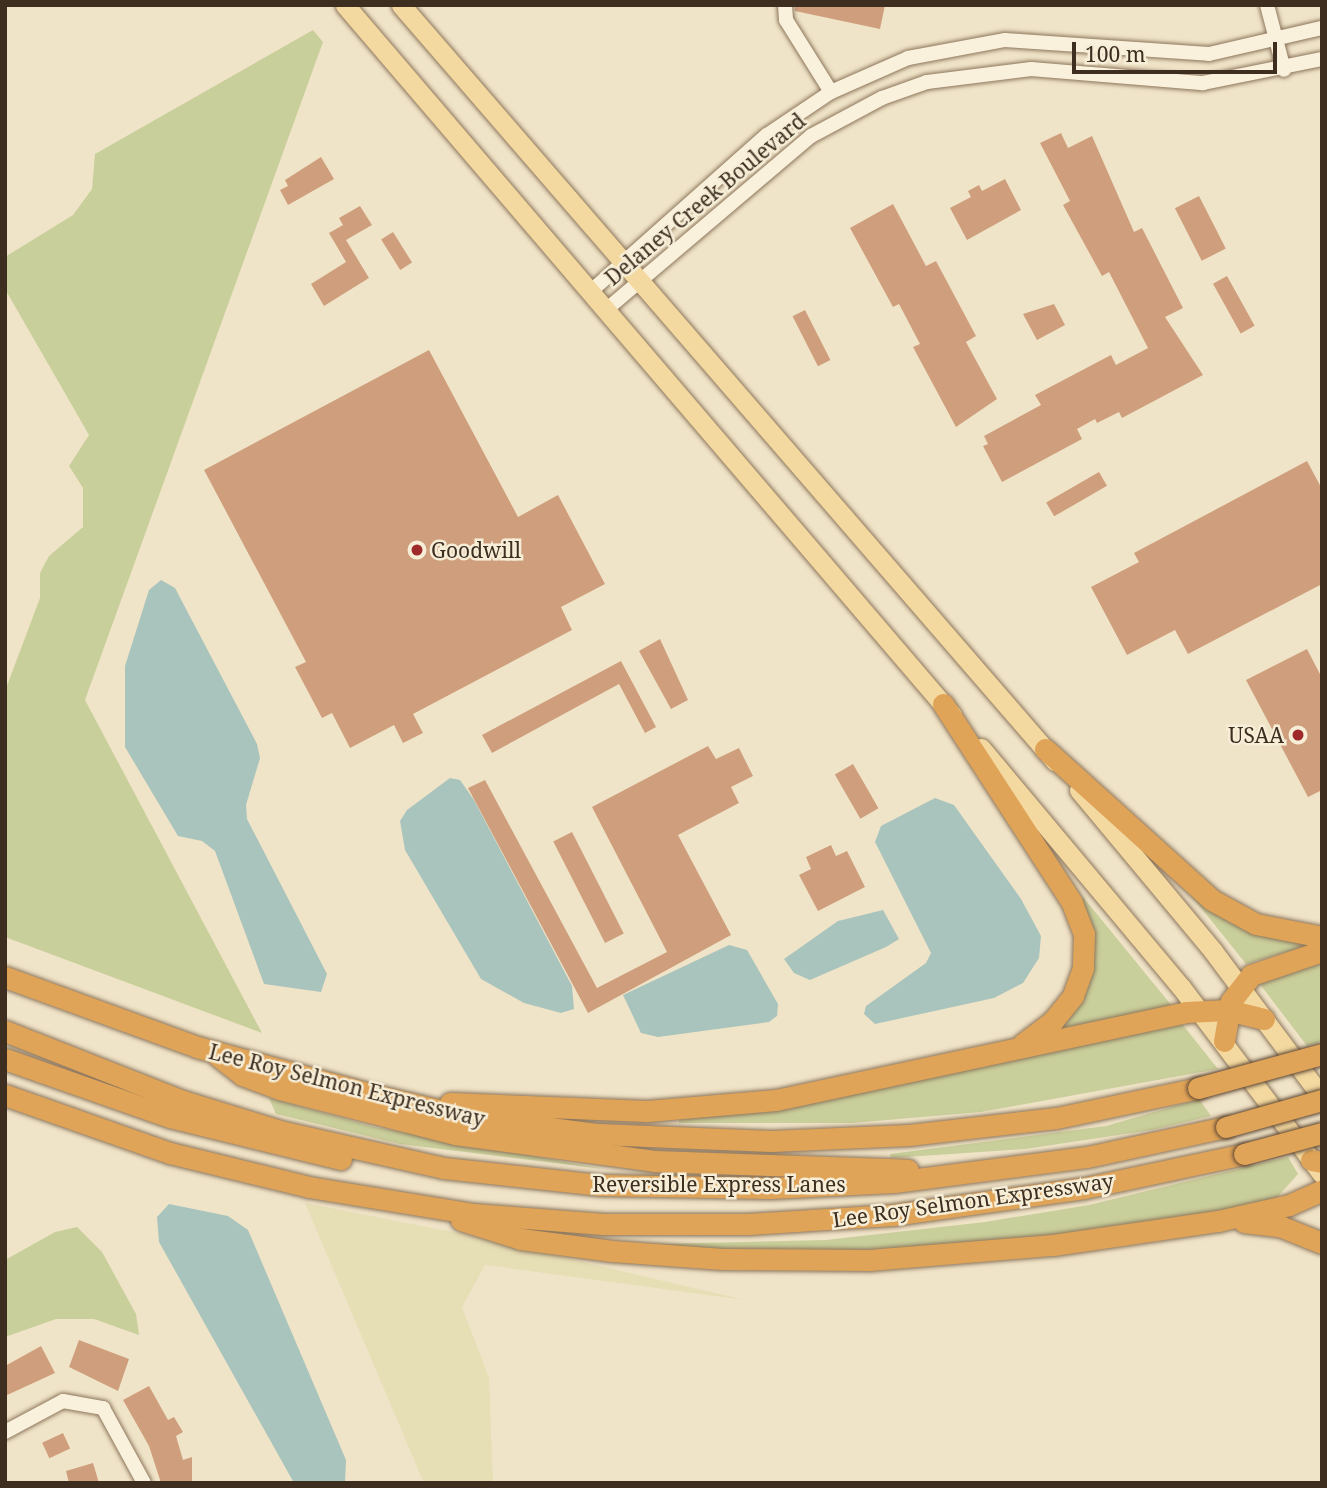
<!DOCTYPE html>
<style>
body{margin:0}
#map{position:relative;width:1327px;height:1488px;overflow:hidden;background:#f0e4c8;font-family:"Noto Serif",serif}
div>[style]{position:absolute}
.farmland>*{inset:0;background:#e6deb5}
.green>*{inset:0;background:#c9cf9b}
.water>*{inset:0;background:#a9c4bc}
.building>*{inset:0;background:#cf9f7d;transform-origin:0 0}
.roads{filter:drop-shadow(0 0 2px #8d765c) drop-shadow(0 0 2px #8d765c)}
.minor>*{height:14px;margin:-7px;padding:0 7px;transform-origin:7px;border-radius:7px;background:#faf1dc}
.major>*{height:19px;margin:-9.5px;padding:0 9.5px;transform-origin:9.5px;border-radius:9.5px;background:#f3d9a0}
.highway>*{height:21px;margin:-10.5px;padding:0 10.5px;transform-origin:10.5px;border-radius:10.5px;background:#e0a458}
.bridges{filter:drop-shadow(0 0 2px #5b4430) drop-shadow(0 0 2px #5b4430)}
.highway-bridge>*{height:21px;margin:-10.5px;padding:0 10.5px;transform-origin:10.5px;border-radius:10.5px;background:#e0a458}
.dots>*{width:19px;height:19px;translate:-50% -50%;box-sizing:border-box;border:4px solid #f7eed8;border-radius:50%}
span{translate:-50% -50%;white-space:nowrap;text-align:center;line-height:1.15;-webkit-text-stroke:5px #f7eed8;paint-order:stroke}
.street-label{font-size:21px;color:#3d2e20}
.poi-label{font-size:21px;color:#3d2e20}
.left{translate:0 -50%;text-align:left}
.right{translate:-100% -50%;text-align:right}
.frame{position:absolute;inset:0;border:7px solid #3d2e20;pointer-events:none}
.scale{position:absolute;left:1072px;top:42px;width:205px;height:32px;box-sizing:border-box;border:4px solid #3d2e20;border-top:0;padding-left:9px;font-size:21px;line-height:24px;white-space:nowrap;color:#3d2e20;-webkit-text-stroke:5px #f7eed8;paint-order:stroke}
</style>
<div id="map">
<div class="farmland">
<i style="clip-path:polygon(305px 1203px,463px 1234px,745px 1300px,485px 1265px,462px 1307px,489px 1378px,493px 1483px,424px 1483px)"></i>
</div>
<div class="green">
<i style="clip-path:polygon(313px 30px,323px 42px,85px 700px,262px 1033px,5px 937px,5px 691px,40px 598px,40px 573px,49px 556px,83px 527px,83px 488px,69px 466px,89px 435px,5px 289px,5px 257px,73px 215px,92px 189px,95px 154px)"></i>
<i style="clip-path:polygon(1190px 894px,1303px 943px,1303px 947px,1246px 964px)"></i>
<i style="clip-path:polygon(1083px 897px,1172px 1006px,1057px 1036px,1058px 1024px,1078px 1000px,1076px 901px)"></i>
<i style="clip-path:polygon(1322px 959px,1322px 1041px,1307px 1046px,1259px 983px)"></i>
<i style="clip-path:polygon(1179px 1020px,1218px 1069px,981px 1112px,852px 1123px,679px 1123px,679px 1115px,863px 1092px)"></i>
<i style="clip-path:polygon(269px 1098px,374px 1127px,604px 1169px,400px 1144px,276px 1114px)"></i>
<i style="clip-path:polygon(1199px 1099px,1211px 1116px,1152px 1130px,1025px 1149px,891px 1158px,890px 1154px,1106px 1126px)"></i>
<i style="clip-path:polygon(1288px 1157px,1298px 1174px,1273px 1202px,987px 1247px,783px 1256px,655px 1244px,826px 1240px,985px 1222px,1089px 1205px)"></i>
<i style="clip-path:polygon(77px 1227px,102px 1252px,136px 1314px,139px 1335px,94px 1319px,56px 1319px,5px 1337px,5px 1260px,55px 1232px)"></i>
</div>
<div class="water">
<i style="clip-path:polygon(161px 580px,175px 588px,257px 744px,260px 758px,246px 805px,247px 819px,327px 974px,321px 992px,264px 984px,215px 851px,202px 841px,178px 836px,125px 747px,125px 666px,149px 590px)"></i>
<i style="clip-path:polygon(450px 778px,460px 780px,474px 800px,572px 986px,574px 1009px,561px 1013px,524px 1003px,481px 979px,405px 850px,400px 821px,407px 810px)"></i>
<i style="clip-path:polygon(935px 798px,954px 805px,1021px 899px,1041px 936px,1039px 958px,1023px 983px,994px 998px,875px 1024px,864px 1014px,866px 1006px,926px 963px,931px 953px,875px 842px,881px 826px)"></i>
<i style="clip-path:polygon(883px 910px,899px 939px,886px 947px,810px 980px,794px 973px,784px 959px,838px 921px)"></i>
<i style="clip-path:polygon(729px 945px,747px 950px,778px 1004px,777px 1016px,769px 1022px,658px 1037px,641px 1033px,623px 995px)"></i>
<i style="clip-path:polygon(169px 1204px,228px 1216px,248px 1230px,346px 1460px,345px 1483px,294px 1483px,159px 1242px,157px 1217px)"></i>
</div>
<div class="building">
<i style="clip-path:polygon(795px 5px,885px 5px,880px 29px,795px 11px)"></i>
<i style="clip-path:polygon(1061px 133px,1068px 148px,1092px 136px,1134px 232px,1142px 228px,1183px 308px,1165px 317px,1203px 375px,1122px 418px,1119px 412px,1097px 423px,1095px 419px,1077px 429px,1082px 439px,1002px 482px,983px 446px,988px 444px,984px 436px,1041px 405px,1035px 395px,1111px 355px,1116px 365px,1148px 348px,1109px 272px,1102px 276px,1063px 205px,1070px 201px,1040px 143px)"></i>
<i style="clip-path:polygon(321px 157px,334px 179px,288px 205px,280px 190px,288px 186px,285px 180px)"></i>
<i style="clip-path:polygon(1005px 179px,1021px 210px,967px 240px,950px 208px,971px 197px,968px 191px,979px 185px,982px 191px)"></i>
<i style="left:1199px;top:196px;width:59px;height:27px;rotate:63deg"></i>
<i style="clip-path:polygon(893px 204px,926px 266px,936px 261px,976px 336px,966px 342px,997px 399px,956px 427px,913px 347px,920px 344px,899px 304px,893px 307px,850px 228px)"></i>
<i style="clip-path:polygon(360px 206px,372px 225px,346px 240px,369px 278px,324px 306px,311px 284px,346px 262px,329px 233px,343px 225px,339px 218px)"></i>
<i style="left:393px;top:232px;width:36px;height:14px;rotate:58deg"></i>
<i style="left:1227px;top:276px;width:57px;height:16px;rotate:61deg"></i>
<i style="clip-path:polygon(1054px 304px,1065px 325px,1037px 340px,1023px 314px)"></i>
<i style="left:805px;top:310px;width:56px;height:14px;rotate:63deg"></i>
<i style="clip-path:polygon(429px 350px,518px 517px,558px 495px,605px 584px,561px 607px,572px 630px,413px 714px,423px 733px,403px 743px,394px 725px,350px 748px,332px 713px,322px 718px,295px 667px,306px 662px,204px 470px)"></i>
<i style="clip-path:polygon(1307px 461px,1322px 489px,1322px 584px,1188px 654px,1175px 630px,1127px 655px,1091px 587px,1139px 562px,1134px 553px)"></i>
<i style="left:1099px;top:472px;width:16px;height:61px;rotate:60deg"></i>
<i style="clip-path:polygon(660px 639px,688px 700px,671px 709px,639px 651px)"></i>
<i style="clip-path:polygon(1307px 649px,1322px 678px,1322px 790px,1308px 797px,1246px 680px)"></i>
<i style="clip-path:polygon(621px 661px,656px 727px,645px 733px,619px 684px,492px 753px,482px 735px)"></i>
<i style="clip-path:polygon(708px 746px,716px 759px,739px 748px,753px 776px,731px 787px,739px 803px,678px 835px,731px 935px,588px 1013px,468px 788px,485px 780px,597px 988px,667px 952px,592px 807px)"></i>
<i style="left:853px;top:764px;width:51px;height:21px;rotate:60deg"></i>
<i style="left:572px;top:832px;width:114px;height:21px;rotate:63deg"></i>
<i style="clip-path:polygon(831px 845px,836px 856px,847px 851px,865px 887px,818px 911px,799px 875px,811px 869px,806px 857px)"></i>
<i style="clip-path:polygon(79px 1340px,129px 1359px,118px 1391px,69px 1367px)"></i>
<i style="clip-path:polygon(41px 1346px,55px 1373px,5px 1396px,5px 1366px)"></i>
<i style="clip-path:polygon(149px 1386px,168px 1420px,174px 1417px,183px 1432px,176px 1436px,183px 1460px,192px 1457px,192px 1483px,161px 1483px,149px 1446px,123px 1400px)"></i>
<i style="left:63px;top:1433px;width:17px;height:23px;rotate:65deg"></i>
<i style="clip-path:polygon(93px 1463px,99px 1483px,69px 1483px,66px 1471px)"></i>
</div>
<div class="roads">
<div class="minor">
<i style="left:785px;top:5px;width:15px;rotate:86deg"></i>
<i style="left:786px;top:20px;width:85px;rotate:58deg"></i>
<i style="left:1267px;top:5px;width:67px;rotate:75.3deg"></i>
<i style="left:591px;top:291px;width:235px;rotate:-41.6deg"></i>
<i style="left:767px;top:135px;width:77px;rotate:-33.9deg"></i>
<i style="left:831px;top:92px;width:84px;rotate:-23.8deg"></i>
<i style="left:908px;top:58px;width:99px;rotate:-10.5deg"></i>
<i style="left:1005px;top:40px;width:204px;rotate:3.9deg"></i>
<i style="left:1209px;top:54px;width:116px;rotate:-13deg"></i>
<i style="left:607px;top:309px;width:267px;rotate:-40.3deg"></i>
<i style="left:811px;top:136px;width:81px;rotate:-28.2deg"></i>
<i style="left:882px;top:98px;width:48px;rotate:-19.6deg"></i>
<i style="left:927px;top:82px;width:105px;rotate:-7.1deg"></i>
<i style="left:1031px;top:69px;width:173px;rotate:4.7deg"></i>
<i style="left:1203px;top:83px;width:121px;rotate:-11.4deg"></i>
<i style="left:5px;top:1432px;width:66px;rotate:-28.1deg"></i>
<i style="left:63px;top:1401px;width:41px;rotate:9.9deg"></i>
<i style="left:103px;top:1408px;width:85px;rotate:61.3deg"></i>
</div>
<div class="major">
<i style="left:345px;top:5px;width:934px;rotate:49.47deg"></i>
<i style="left:401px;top:5px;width:1000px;rotate:49.14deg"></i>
<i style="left:981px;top:748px;width:312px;rotate:50.1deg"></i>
<i style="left:1181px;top:987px;width:234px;rotate:53deg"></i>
<i style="left:1079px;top:790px;width:209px;rotate:50.2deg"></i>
<i style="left:1213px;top:951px;width:182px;rotate:53.3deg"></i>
</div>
<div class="highway">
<i style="left:943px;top:704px;width:237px;rotate:57deg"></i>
<i style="left:1072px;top:903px;width:33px;rotate:69deg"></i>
<i style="left:1084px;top:934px;width:34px;rotate:92deg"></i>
<i style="left:1083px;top:968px;width:30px;rotate:110deg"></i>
<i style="left:1073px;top:996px;width:32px;rotate:129deg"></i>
<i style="left:1053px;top:1021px;width:38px;rotate:143deg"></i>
<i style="left:1045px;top:749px;width:225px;rotate:42.1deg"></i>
<i style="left:1212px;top:900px;width:50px;rotate:28.6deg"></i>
<i style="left:1256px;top:924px;width:67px;rotate:11.1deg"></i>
<i style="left:5px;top:977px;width:204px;rotate:20deg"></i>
<i style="left:197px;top:1047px;width:183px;rotate:15.2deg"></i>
<i style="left:374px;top:1095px;width:103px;rotate:13deg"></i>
<i style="left:474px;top:1118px;width:125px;rotate:7.4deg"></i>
<i style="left:598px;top:1134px;width:173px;rotate:2.3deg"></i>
<i style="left:771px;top:1141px;width:138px;rotate:-2.5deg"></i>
<i style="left:909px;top:1135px;width:148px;rotate:-6.6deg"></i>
<i style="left:1056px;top:1118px;width:145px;rotate:-11.9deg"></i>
<i style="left:5px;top:1031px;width:191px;rotate:21.5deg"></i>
<i style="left:183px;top:1101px;width:106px;rotate:17.1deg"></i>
<i style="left:284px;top:1132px;width:164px;rotate:12.7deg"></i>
<i style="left:444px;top:1168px;width:158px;rotate:6.2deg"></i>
<i style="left:601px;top:1185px;width:169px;rotate:1deg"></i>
<i style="left:770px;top:1188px;width:124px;rotate:-2.8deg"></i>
<i style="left:894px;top:1182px;width:195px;rotate:-7.4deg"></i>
<i style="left:1087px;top:1157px;width:142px;rotate:-12.2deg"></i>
<i style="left:1224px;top:1041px;width:41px;rotate:-80.1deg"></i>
<i style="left:1231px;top:1001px;width:33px;rotate:-52deg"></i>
<i style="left:1251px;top:975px;width:75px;rotate:-18.7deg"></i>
<i style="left:218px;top:1056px;width:31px;rotate:38deg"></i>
<i style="left:242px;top:1075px;width:40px;rotate:20.2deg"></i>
<i style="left:280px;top:1089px;width:181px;rotate:14.4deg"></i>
<i style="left:455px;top:1134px;width:201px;rotate:7.7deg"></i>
<i style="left:654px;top:1161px;width:254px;rotate:2deg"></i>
<i style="left:5px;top:1059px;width:175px;rotate:19.4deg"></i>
<i style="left:170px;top:1117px;width:176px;rotate:13.8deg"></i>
<i style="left:5px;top:1095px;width:175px;rotate:19.4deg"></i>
<i style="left:170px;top:1153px;width:143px;rotate:13.7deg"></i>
<i style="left:309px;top:1187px;width:167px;rotate:9.3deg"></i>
<i style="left:474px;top:1214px;width:130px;rotate:4.4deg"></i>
<i style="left:604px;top:1224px;width:144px"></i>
<i style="left:748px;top:1224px;width:144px;rotate:-3.6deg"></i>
<i style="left:892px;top:1215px;width:194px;rotate:-8deg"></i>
<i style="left:1084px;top:1188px;width:164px;rotate:-12deg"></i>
<i style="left:450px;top:1103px;width:197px;rotate:2.3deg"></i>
<i style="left:647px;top:1111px;width:129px;rotate:-4.9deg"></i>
<i style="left:776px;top:1100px;width:419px;rotate:-12.1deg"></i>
<i style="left:1186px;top:1012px;width:42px;rotate:-2.7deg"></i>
<i style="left:1228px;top:1010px;width:37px;rotate:14deg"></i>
<i style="left:1311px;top:1160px;width:11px;rotate:10deg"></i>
<i style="left:461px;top:1220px;width:63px;rotate:17.6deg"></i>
<i style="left:521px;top:1239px;width:92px;rotate:7.5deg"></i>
<i style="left:612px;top:1251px;width:111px;rotate:4.1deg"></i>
<i style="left:723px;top:1259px;width:146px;rotate:0.4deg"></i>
<i style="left:869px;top:1260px;width:185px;rotate:-4.7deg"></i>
<i style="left:1053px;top:1245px;width:167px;rotate:-8.3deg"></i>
<i style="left:1218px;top:1221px;width:73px;rotate:-12.7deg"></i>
<i style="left:1289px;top:1205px;width:36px;rotate:-24deg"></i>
<i style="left:1244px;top:1222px;width:38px;rotate:7deg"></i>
<i style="left:1282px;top:1227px;width:43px;rotate:21.8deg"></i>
</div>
</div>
<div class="bridges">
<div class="highway-bridge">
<i style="left:1198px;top:1088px;width:129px;rotate:-15.3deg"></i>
<i style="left:1226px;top:1127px;width:100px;rotate:-15.7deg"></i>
<i style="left:1244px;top:1154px;width:81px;rotate:-15.1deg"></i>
</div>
</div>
<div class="dots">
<i style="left:417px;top:550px;background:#9e2a2b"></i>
<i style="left:1298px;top:735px;background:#9e2a2b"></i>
</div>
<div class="street-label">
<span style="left:705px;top:199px;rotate:-40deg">Delaney Creek Boulevard</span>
<span style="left:347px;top:1085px;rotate:14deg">Lee Roy Selmon Expressway</span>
<span style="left:719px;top:1184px">Reversible Express Lanes</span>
<span style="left:973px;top:1200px;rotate:-8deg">Lee Roy Selmon Expressway</span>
</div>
<div class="poi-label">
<span class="left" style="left:431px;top:550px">Goodwill</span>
<span class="right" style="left:1284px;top:735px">USAA</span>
</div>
<div class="frame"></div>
<div class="scale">100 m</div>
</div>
